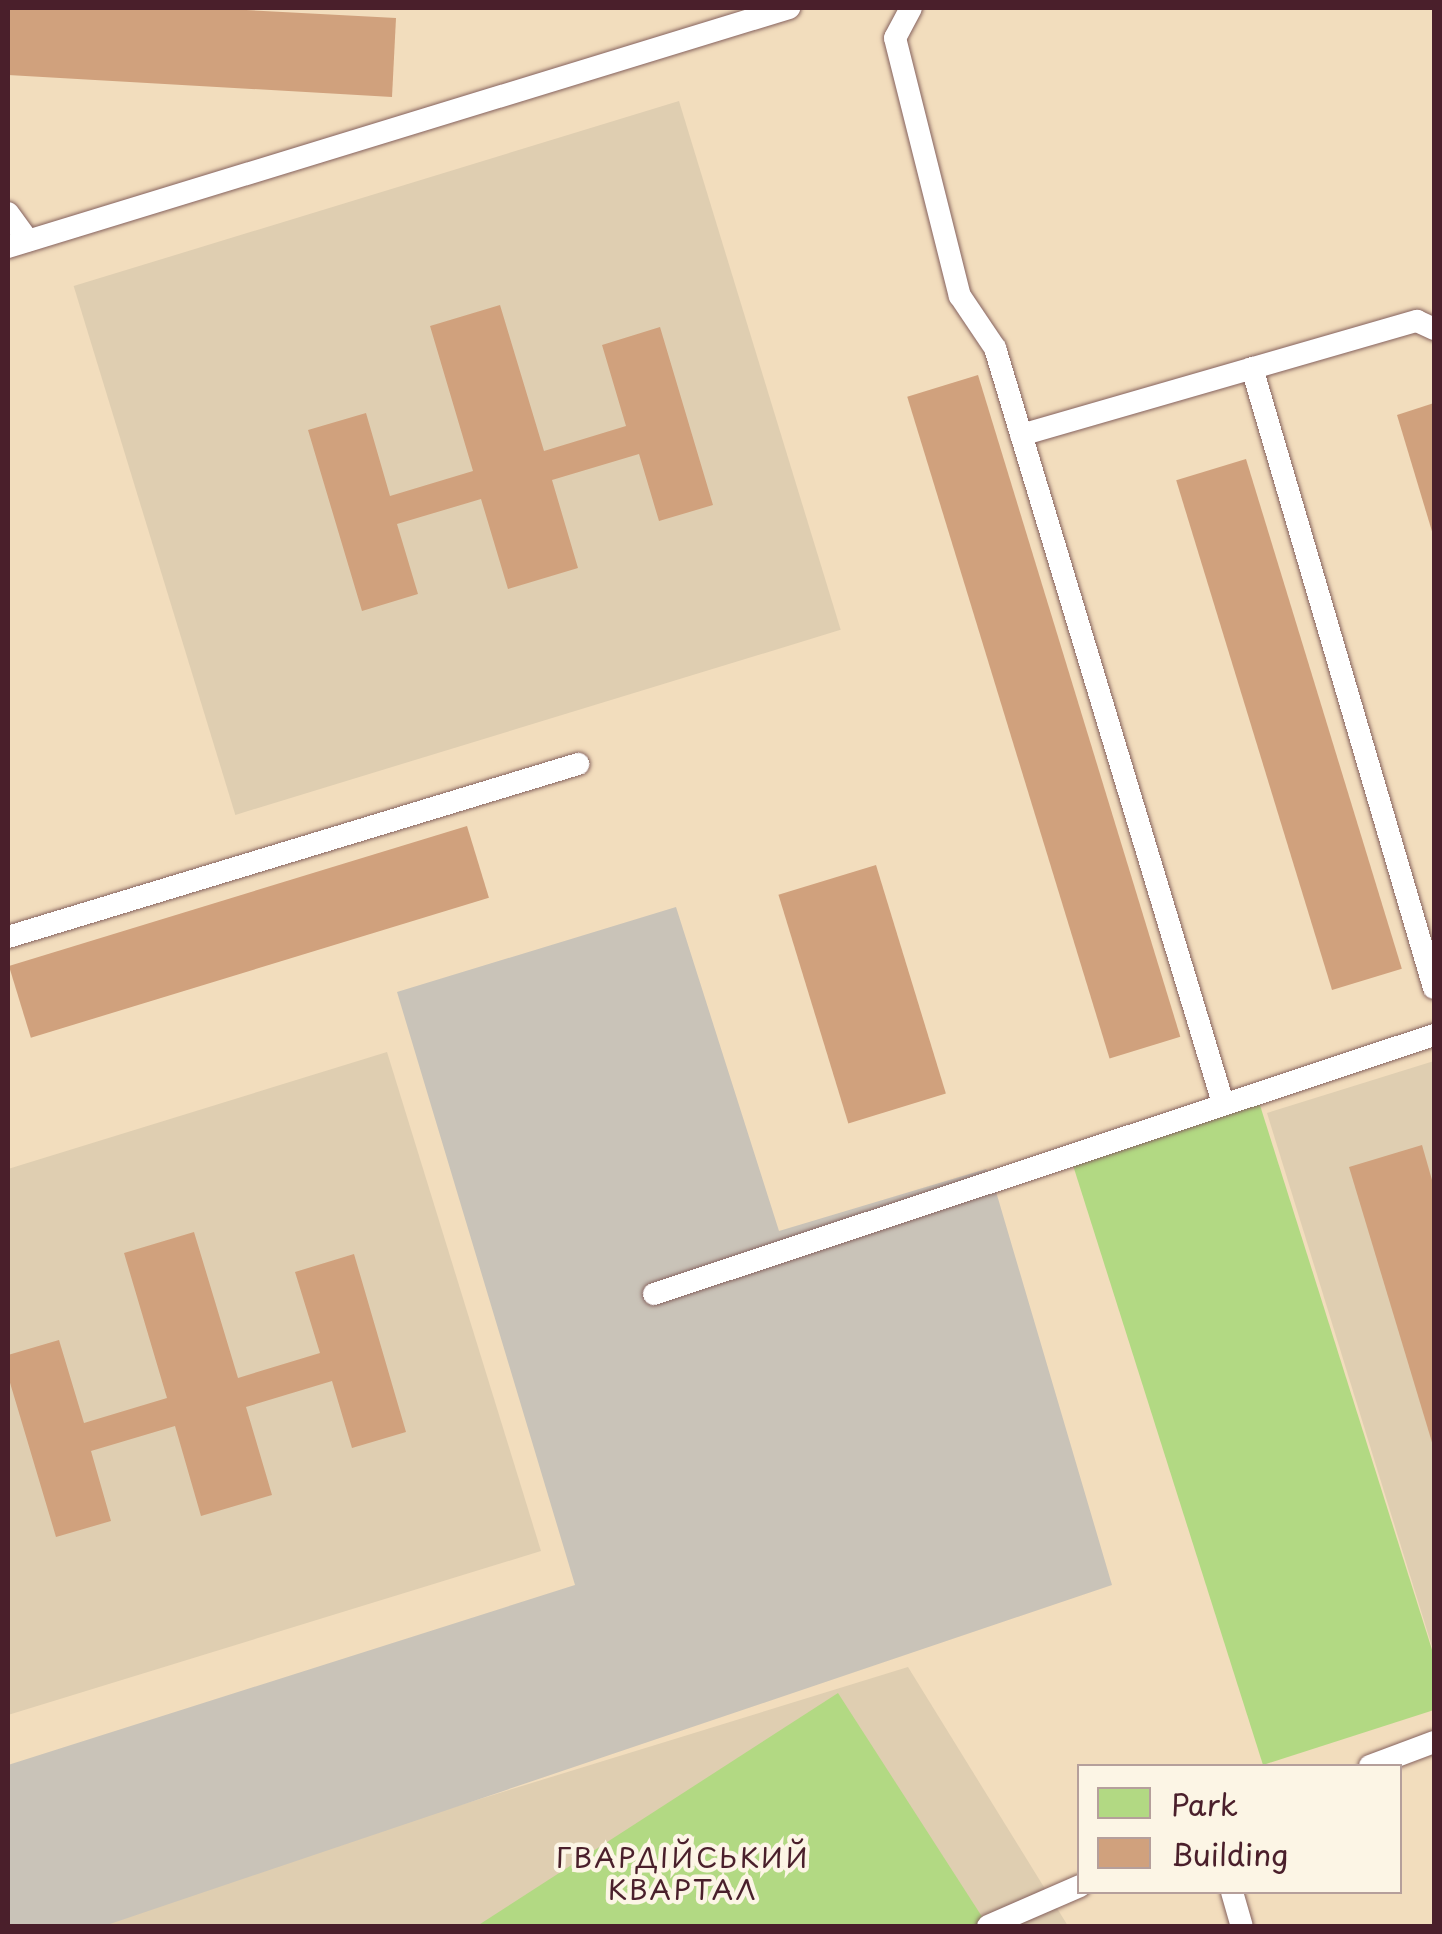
<!DOCTYPE html>
<meta charset="utf-8">
<style>
body{margin:0}
#map{position:relative;width:1442px;height:1934px;overflow:hidden;background:#f2ddbd;font-family:"Playpen Sans",sans-serif}
div>[style]{position:absolute}
.built>*{inset:0;background:#dfceb1;transform-origin:0 0}
.industrial>*{inset:0;background:#c9c3b8}
.green>*{inset:0;background:#b2d983}
.building>*{inset:0;background:#d0a17d;transform-origin:0 0}
.roads{filter:drop-shadow(0 0 2px #85625e) drop-shadow(0 0 2px #85625e)}
.service>*{height:22px;margin:-11px;padding:0 11px;transform-origin:11px;border-radius:11px;background:#fff}
span{translate:-50% -50%;white-space:nowrap;text-align:center;line-height:1.15;-webkit-text-stroke:9px #fcf5e5;paint-order:stroke}
.neighbourhood-label{font-size:28px;color:#4a1f2b;letter-spacing:2.5px}
.frame{position:absolute;inset:0;border:10px solid #4a1f2b;pointer-events:none}
.legend{position:absolute;left:1077px;top:1764px;width:325px;height:130px;box-sizing:border-box;background:#fcf5e5;border:2px solid #b59f9b;margin:0;padding:12px 18px;list-style:none;font-size:30px;color:#4a1f2b}
.legend li{display:flex;align-items:center;gap:20px;height:50px}
.legend b{width:50px;border:2px solid #b59f9b}
</style>
<div id="map">
<div class="built">
<i style="left:679px;top:101px;width:553px;height:633px;rotate:73deg"></i>
<i style="clip-path:polygon(387px 1052px,541px 1551px,8px 1715px,8px 1169px)"></i>
<i style="clip-path:polygon(1434px 1061px,1434px 1653px,1267px 1113px)"></i>
<i style="clip-path:polygon(908px 1667px,1068px 1926px,68px 1926px)"></i>
</div>
<div class="industrial">
<i style="clip-path:polygon(676px 907px,779px 1231px,986px 1169px,992px 1178px,1112px 1585px,104px 1926px,8px 1926px,8px 1765px,575px 1585px,397px 992px)"></i>
</div>
<div class="green">
<i style="clip-path:polygon(1258px 1099px,1434px 1656px,1434px 1710px,1263px 1765px,1071px 1159px)"></i>
<i style="clip-path:polygon(838px 1693px,988px 1926px,477px 1926px)"></i>
</div>
<div class="building">
<i style="clip-path:polygon(8px 8px,207px 8px,396px 18px,392px 97px,8px 75px)"></i>
<i style="clip-path:polygon(500px 305px,544px 451px,626px 426px,602px 345px,660px 327px,713px 505px,659px 521px,639px 454px,552px 480px,578px 568px,508px 589px,481px 499px,397px 524px,418px 594px,362px 611px,308px 430px,366px 413px,390px 496px,473px 471px,430px 326px)"></i>
<i style="left:978px;top:375px;width:692px;height:74px;rotate:73deg"></i>
<i style="clip-path:polygon(1434px 403px,1434px 538px,1397px 415px)"></i>
<i style="left:1246px;top:459px;width:533px;height:73px;rotate:73deg"></i>
<i style="left:467px;top:826px;width:75px;height:479px;rotate:73deg"></i>
<i style="left:876px;top:865px;width:239px;height:102px;rotate:73deg"></i>
<i style="clip-path:polygon(1422px 1145px,1434px 1187px,1434px 1449px,1349px 1167px)"></i>
<i style="clip-path:polygon(194px 1232px,238px 1378px,320px 1353px,295px 1272px,354px 1254px,406px 1432px,352px 1448px,332px 1381px,246px 1407px,272px 1495px,201px 1516px,175px 1426px,91px 1451px,111px 1521px,56px 1537px,8px 1376px,8px 1355px,59px 1340px,84px 1423px,167px 1398px,124px 1253px)"></i>
</div>
<div class="roads">
<div class="service">
<i style="left:911px;top:8px;width:34px;rotate:118deg"></i>
<i style="left:895px;top:38px;width:266px;rotate:75.9deg"></i>
<i style="left:960px;top:296px;width:63px;rotate:56.1deg"></i>
<i style="left:995px;top:348px;width:789px;rotate:73.2deg"></i>
<i style="left:8px;top:213px;width:34px;rotate:54deg"></i>
<i style="left:8px;top:247px;width:817px;rotate:-17.02deg"></i>
<i style="left:1252px;top:368px;width:646px;rotate:73.64deg"></i>
<i style="left:1021px;top:435px;width:412px;rotate:-16.1deg"></i>
<i style="left:1417px;top:321px;width:19px;rotate:25deg"></i>
<i style="left:8px;top:937px;width:596px;rotate:-16.88deg"></i>
<i style="left:654px;top:1294px;width:822px;rotate:-18.37deg"></i>
<i style="left:1370px;top:1766px;width:68px;rotate:-20.6deg"></i>
<i style="left:1232px;top:1892px;width:35px;rotate:74deg"></i>
<i style="left:988px;top:1926px;width:100px;rotate:-23.5deg"></i>
</div>
</div>
<div class="neighbourhood-label">
<span style="left:683px;top:1873px">ГВАРДІЙСЬКИЙ<br>КВАРТАЛ</span>
</div>
<div class="frame"></div>
<ul class="legend">
<li><b style="height:28px;background:#b2d983"></b>Park</li>
<li><b style="height:28px;background:#d0a17d"></b>Building</li>
</ul>
</div>
